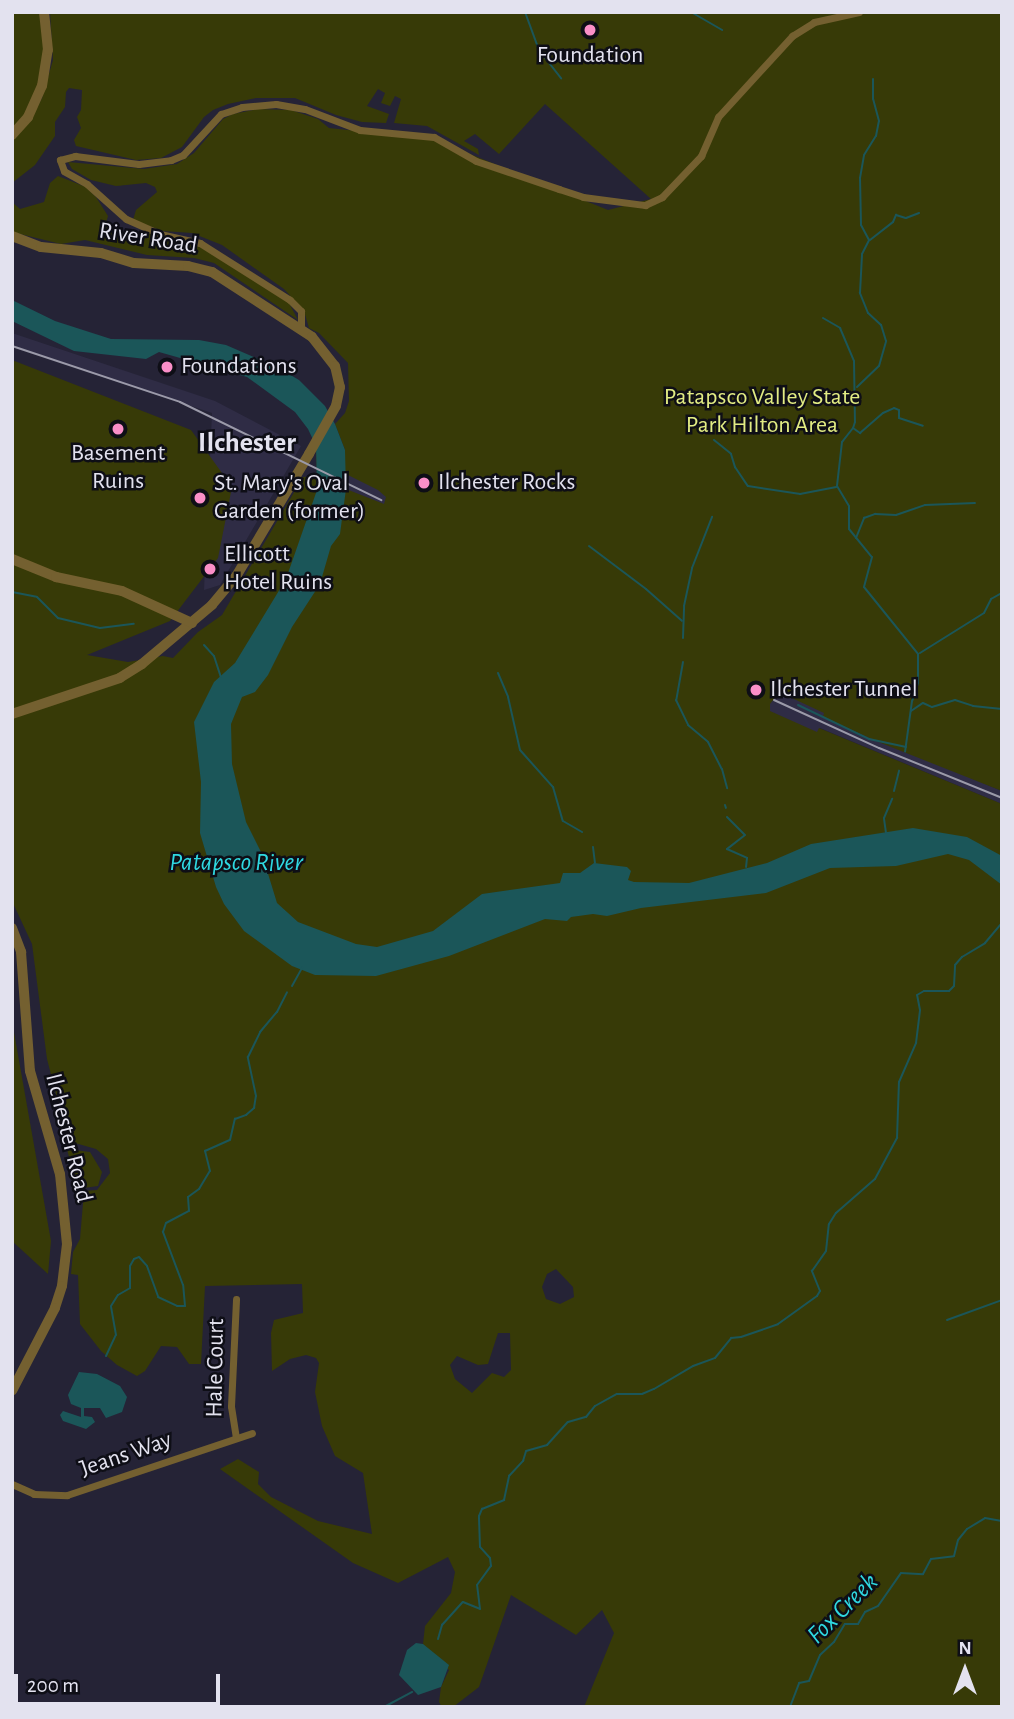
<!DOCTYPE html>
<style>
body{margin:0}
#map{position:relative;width:1014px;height:1719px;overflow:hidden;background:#252336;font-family:"Alegreya Sans",sans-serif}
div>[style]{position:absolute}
.built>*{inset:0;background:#2f2c45}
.green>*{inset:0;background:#373a07}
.water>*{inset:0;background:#1b5659}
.stream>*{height:2px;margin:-1px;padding:0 1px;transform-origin:1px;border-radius:1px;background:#1b5659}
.minor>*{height:7px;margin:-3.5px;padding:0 3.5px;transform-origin:3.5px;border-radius:3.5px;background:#746030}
.tertiary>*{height:10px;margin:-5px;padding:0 5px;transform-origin:5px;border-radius:5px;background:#746030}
.rail>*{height:2px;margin:-1px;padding:0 1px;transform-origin:1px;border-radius:1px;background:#9b9aa9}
.dots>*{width:19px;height:19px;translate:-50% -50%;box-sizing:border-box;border:4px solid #0e0e16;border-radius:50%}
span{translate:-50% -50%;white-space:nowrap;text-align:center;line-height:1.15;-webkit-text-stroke:5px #0e0e16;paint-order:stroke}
.poi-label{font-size:24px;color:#e3e2ef}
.left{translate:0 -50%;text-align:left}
.street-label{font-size:24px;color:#e3e2ef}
.park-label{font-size:24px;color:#e2ec83}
.water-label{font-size:26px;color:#2fd8e1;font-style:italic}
.quarter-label{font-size:28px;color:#e3e2ef;font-weight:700}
.frame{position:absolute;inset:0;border:14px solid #e3e2ef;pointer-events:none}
.north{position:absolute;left:930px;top:1635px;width:70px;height:70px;-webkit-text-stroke:5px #0e0e16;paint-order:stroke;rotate:0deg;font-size:19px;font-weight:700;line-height:28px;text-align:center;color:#e3e2ef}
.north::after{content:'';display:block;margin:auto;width:24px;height:32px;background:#e3e2ef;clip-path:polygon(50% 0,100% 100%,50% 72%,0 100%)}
.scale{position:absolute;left:14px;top:1674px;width:206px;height:32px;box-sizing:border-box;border:4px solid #e3e2ef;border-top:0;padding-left:9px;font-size:21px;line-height:24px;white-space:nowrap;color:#e3e2ef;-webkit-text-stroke:5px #0e0e16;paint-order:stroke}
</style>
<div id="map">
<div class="built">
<i style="clip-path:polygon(12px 333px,215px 401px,301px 446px,220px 585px,204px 590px,212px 413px,12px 346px)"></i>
<i style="clip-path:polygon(345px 450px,831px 693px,824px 717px,1002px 791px,1002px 804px,820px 728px,810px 752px,344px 519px)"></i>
</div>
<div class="green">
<i style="clip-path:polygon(12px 12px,41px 12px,44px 50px,39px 85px,24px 115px,12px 129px)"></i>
<i style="clip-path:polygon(evenodd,50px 12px,1002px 12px,1002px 791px,881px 743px,823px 717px,824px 713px,779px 692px,770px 704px,770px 711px,817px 732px,819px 728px,1002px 804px,1002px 1707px,584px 1707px,614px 1633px,602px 1610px,576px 1635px,511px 1595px,479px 1687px,453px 1707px,442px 1707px,439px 1702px,441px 1687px,449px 1670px,423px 1644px,425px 1626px,451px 1593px,455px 1572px,448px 1557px,398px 1583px,353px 1563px,220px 1469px,238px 1459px,259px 1472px,258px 1484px,271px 1497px,318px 1521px,372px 1534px,363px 1473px,335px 1456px,322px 1426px,315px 1392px,319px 1363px,316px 1358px,306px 1355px,290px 1359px,272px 1371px,271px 1333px,274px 1320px,303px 1313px,302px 1284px,205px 1286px,201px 1364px,189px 1364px,177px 1347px,161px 1346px,145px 1371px,137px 1376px,117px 1365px,101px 1351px,80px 1324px,78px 1275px,71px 1274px,73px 1252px,80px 1239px,84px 1191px,97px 1190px,110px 1173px,108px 1159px,96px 1149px,68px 1141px,47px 1059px,32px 944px,12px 901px,12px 360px,191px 430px,232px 487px,218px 558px,170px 621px,87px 655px,128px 662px,163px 656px,173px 658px,198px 632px,222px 615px,303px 477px,317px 476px,316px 446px,345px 450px,335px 424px,345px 413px,349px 401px,348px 363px,319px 333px,309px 328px,304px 311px,284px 289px,222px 245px,192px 233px,163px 231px,133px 220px,136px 210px,157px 192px,155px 187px,146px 183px,116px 186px,91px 180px,72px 169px,68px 162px,144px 169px,177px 164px,194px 153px,223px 119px,233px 114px,258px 109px,291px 110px,318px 119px,329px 128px,433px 139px,608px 210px,651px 199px,545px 104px,499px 154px,475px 134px,464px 141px,478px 149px,479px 155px,427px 126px,394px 123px,401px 99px,395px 96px,390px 106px,381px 103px,385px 93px,378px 89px,367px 106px,389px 114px,386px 123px,362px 122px,336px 115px,295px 98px,256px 98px,228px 104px,213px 110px,204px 117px,182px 147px,161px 158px,136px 160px,76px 146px,74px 140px,81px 128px,77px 117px,81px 110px,82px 90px,69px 88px,66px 92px,65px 107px,55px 122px,55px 136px,35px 165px,12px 183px,12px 138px,33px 115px,42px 98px,53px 60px,50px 12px,346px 474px,378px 490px,386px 497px,384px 504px,346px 489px,346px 474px,50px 12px,556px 1269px,573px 1287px,574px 1297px,560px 1304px,546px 1299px,542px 1287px,547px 1274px,556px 1269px,50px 12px,498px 1333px,510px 1333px,511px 1370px,504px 1377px,492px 1373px,472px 1393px,455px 1379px,450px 1365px,457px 1356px,478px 1365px,488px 1364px,498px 1333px)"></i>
<i style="clip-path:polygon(58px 176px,86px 187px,96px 197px,108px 216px,106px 223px,110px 227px,137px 240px,143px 231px,165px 239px,197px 244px,289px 303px,298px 320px,214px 263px,194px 258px,147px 255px,85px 240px,61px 244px,12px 232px,12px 202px,20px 209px,44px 202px,50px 183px)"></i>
<i style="clip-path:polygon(12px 1021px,51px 1241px,48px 1274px,12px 1241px)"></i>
<i style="clip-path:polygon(67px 1149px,90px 1152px,102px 1172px,98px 1186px,77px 1189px)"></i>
</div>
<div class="water">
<i style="clip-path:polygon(12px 300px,55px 321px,111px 339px,199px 340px,226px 345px,277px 367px,299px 380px,325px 406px,335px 424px,345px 450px,346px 489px,340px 534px,331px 546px,320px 584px,292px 627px,268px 675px,255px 692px,242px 697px,231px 724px,232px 764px,246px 822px,262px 854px,277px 903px,298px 922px,356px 944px,377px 947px,433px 931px,482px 894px,560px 883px,563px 873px,580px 873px,594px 863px,627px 867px,631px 871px,628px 880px,634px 882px,689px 883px,767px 863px,811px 844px,913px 828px,967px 837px,1002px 856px,1002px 885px,969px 860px,948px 854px,896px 866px,830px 868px,766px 893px,641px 908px,607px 916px,593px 914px,571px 917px,567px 921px,545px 919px,449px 956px,376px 976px,315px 975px,292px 966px,244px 931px,224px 904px,216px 887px,200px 833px,201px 782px,194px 722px,214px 682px,235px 663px,286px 579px,317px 490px,316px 446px,308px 429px,295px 412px,247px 377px,159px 352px,146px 359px,74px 351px,12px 321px)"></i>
<i style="clip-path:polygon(79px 1372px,97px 1374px,120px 1386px,127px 1397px,122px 1412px,106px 1418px,100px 1408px,84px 1408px,84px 1416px,92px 1417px,95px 1422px,86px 1429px,63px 1421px,60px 1415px,63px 1411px,81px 1417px,81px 1408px,71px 1404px,68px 1395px)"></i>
<i style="clip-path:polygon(416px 1643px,423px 1644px,449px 1665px,441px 1687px,418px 1695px,399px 1675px,407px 1650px)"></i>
</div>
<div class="stream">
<i style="left:525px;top:12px;width:40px;rotate:69.8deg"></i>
<i style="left:539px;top:50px;width:36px;rotate:52deg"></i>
<i style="left:691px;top:12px;width:36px;rotate:30deg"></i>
<i style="left:12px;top:38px;width:23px;rotate:90deg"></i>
<i style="left:870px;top:240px;width:29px;rotate:-38deg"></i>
<i style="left:893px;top:222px;width:8px;rotate:-67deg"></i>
<i style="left:896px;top:215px;width:10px;rotate:17deg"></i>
<i style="left:906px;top:218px;width:14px;rotate:-21deg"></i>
<i style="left:823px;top:318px;width:20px;rotate:30deg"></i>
<i style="left:840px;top:328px;width:36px;rotate:67deg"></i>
<i style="left:854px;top:361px;width:61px;rotate:89.1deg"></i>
<i style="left:855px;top:422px;width:6px;rotate:108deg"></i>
<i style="left:853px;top:428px;width:18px;rotate:128deg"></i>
<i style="left:842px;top:442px;width:44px;rotate:96.5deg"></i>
<i style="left:837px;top:486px;width:23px;rotate:59deg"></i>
<i style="left:849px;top:506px;width:23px;rotate:90deg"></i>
<i style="left:849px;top:529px;width:36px;rotate:51deg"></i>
<i style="left:872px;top:557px;width:31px;rotate:105deg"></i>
<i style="left:864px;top:587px;width:86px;rotate:51.1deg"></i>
<i style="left:918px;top:654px;width:29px;rotate:90deg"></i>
<i style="left:918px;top:683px;width:19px;rotate:108deg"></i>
<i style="left:912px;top:701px;width:51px;rotate:97.8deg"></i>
<i style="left:857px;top:387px;width:30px;rotate:-44deg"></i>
<i style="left:879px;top:366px;width:26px;rotate:-74deg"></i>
<i style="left:886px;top:341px;width:17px;rotate:-107deg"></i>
<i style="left:881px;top:325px;width:18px;rotate:-137deg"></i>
<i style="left:868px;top:313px;width:22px;rotate:-112deg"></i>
<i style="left:860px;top:293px;width:39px;rotate:-87deg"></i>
<i style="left:862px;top:254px;width:16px;rotate:-63deg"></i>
<i style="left:869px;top:240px;width:17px;rotate:-118deg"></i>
<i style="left:861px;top:225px;width:47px;rotate:-91.2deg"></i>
<i style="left:860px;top:178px;width:23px;rotate:-80deg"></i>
<i style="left:864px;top:155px;width:22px;rotate:-58deg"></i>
<i style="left:876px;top:136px;width:15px;rotate:-79deg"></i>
<i style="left:879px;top:121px;width:23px;rotate:-105deg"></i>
<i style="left:873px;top:99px;width:20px;rotate:-90deg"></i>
<i style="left:853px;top:428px;width:9px;rotate:36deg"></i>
<i style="left:860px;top:433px;width:30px;rotate:-41deg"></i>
<i style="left:883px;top:413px;width:12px;rotate:-24deg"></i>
<i style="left:894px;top:408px;width:5px;rotate:22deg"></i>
<i style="left:899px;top:410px;width:8px;rotate:90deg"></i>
<i style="left:899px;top:418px;width:25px;rotate:18deg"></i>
<i style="left:714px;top:440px;width:22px;rotate:39deg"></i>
<i style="left:731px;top:454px;width:14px;rotate:73deg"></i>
<i style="left:735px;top:467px;width:23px;rotate:56deg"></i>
<i style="left:748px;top:486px;width:53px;rotate:8.7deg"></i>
<i style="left:800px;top:494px;width:37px;rotate:-11deg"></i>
<i style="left:856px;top:538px;width:22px;rotate:-68deg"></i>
<i style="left:864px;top:518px;width:12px;rotate:-20deg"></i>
<i style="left:875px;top:514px;width:21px;rotate:3deg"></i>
<i style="left:896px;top:515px;width:31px;rotate:-19deg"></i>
<i style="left:925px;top:505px;width:50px;rotate:-2.3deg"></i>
<i style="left:589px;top:546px;width:71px;rotate:37deg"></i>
<i style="left:646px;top:589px;width:48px;rotate:41.6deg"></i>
<i style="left:12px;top:592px;width:25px;rotate:11deg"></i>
<i style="left:37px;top:597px;width:30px;rotate:45deg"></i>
<i style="left:58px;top:618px;width:43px;rotate:13.4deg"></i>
<i style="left:100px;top:628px;width:34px;rotate:-7deg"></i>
<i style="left:683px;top:638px;width:32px;rotate:-88deg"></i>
<i style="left:684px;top:606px;width:39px;rotate:-78deg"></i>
<i style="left:692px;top:568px;width:55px;rotate:-68.6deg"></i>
<i style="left:204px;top:645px;width:15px;rotate:48deg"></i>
<i style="left:214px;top:656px;width:22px;rotate:72deg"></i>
<i style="left:920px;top:653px;width:75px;rotate:-32deg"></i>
<i style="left:984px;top:613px;width:16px;rotate:-63deg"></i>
<i style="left:991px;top:599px;width:13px;rotate:-29deg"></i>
<i style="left:683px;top:662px;width:39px;rotate:100deg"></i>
<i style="left:676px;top:700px;width:28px;rotate:64deg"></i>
<i style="left:688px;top:725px;width:26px;rotate:40deg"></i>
<i style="left:708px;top:742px;width:30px;rotate:63deg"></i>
<i style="left:722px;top:769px;width:20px;rotate:75deg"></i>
<i style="left:498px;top:673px;width:26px;rotate:67deg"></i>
<i style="left:508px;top:697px;width:54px;rotate:77.2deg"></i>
<i style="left:520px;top:750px;width:50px;rotate:48.3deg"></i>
<i style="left:553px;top:787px;width:35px;rotate:74deg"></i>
<i style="left:563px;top:821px;width:22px;rotate:30deg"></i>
<i style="left:798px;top:705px;width:79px;rotate:25.6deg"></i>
<i style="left:869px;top:739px;width:38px;rotate:12deg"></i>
<i style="left:911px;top:711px;width:14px;rotate:-34deg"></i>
<i style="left:923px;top:703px;width:10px;rotate:24deg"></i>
<i style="left:932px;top:707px;width:24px;rotate:-17deg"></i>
<i style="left:955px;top:700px;width:19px;rotate:18deg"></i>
<i style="left:973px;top:706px;width:29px;rotate:6deg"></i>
<i style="left:894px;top:791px;width:21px;rotate:-76deg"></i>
<i style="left:725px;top:805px;width:3px;rotate:72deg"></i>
<i style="left:727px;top:817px;width:25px;rotate:45deg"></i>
<i style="left:745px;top:835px;width:23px;rotate:142deg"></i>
<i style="left:727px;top:849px;width:22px;rotate:24deg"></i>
<i style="left:747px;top:858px;width:9px;rotate:96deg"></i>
<i style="left:886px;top:833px;width:15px;rotate:-98deg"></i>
<i style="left:884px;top:818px;width:21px;rotate:-67deg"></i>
<i style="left:593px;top:847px;width:16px;rotate:83deg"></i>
<i style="left:292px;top:986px;width:21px;rotate:-61deg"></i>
<i style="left:947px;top:1320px;width:59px;rotate:-20deg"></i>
<i style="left:106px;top:1356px;width:23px;rotate:-65deg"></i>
<i style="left:116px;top:1335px;width:29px;rotate:-100deg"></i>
<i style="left:111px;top:1306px;width:13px;rotate:-58deg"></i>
<i style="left:118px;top:1295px;width:14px;rotate:-30deg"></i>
<i style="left:130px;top:1288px;width:22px;rotate:-90deg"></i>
<i style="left:130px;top:1266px;width:8px;rotate:-60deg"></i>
<i style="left:134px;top:1259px;width:5px;rotate:-22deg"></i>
<i style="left:139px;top:1257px;width:12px;rotate:48deg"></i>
<i style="left:147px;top:1266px;width:33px;rotate:70deg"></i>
<i style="left:158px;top:1297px;width:21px;rotate:25deg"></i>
<i style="left:177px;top:1306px;width:8px"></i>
<i style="left:185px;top:1306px;width:21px;rotate:-95deg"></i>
<i style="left:183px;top:1285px;width:57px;rotate:-110.7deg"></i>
<i style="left:163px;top:1232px;width:9px;rotate:-72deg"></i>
<i style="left:166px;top:1223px;width:26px;rotate:-28deg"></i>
<i style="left:189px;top:1211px;width:14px;rotate:-94deg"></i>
<i style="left:188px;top:1197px;width:14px;rotate:-36deg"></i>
<i style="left:199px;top:1189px;width:21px;rotate:-59deg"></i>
<i style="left:210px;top:1171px;width:21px;rotate:-104deg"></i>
<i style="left:205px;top:1151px;width:27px;rotate:-24deg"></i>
<i style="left:230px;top:1140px;width:22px;rotate:-77deg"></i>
<i style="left:235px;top:1119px;width:12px;rotate:-20deg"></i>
<i style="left:246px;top:1115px;width:11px;rotate:-41deg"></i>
<i style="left:254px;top:1108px;width:12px;rotate:-81deg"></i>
<i style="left:256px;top:1096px;width:40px;rotate:-102deg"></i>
<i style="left:248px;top:1057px;width:28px;rotate:-64deg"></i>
<i style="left:260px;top:1032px;width:26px;rotate:-50deg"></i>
<i style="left:277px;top:1012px;width:22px;rotate:-63deg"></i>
<i style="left:438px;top:1639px;width:15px;rotate:-74deg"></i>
<i style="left:442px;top:1625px;width:31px;rotate:-48deg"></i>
<i style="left:463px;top:1602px;width:18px;rotate:22deg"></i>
<i style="left:480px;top:1609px;width:24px;rotate:-97deg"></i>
<i style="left:477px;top:1585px;width:24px;rotate:-54deg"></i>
<i style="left:491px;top:1566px;width:8px;rotate:-97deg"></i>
<i style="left:490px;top:1558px;width:15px;rotate:-132deg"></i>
<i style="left:480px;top:1547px;width:31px;rotate:-92deg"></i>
<i style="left:479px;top:1516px;width:8px;rotate:-67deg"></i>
<i style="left:482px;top:1509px;width:24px;rotate:-22deg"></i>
<i style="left:504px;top:1500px;width:25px;rotate:-78deg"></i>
<i style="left:509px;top:1476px;width:21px;rotate:-47deg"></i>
<i style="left:523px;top:1461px;width:10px;rotate:-73deg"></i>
<i style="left:526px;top:1451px;width:22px;rotate:-16deg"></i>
<i style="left:547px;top:1445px;width:31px;rotate:-48deg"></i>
<i style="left:568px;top:1422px;width:19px;rotate:-16deg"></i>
<i style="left:586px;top:1417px;width:14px;rotate:-51deg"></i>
<i style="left:595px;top:1406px;width:25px;rotate:-29deg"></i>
<i style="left:617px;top:1394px;width:25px"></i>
<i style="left:642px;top:1394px;width:13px;rotate:-23deg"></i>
<i style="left:654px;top:1389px;width:45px;rotate:-30.5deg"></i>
<i style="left:693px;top:1366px;width:23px;rotate:-20deg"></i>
<i style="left:715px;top:1358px;width:26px;rotate:-51deg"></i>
<i style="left:731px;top:1338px;width:10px;rotate:-6deg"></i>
<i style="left:741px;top:1337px;width:39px;rotate:-19deg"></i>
<i style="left:778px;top:1324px;width:48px;rotate:-35.7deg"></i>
<i style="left:817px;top:1296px;width:6px;rotate:-59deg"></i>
<i style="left:820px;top:1291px;width:22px;rotate:-112deg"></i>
<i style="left:812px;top:1271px;width:24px;rotate:-55deg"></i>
<i style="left:826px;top:1251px;width:27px;rotate:-84deg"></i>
<i style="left:829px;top:1224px;width:13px;rotate:-58deg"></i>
<i style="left:836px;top:1213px;width:52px;rotate:-41.1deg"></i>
<i style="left:875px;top:1179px;width:47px;rotate:-61.8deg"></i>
<i style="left:897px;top:1138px;width:56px;rotate:-88deg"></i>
<i style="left:899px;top:1082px;width:43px;rotate:-66.4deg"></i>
<i style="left:916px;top:1043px;width:33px;rotate:-83deg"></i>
<i style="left:920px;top:1010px;width:15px;rotate:-101deg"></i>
<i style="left:917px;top:995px;width:8px;rotate:-30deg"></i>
<i style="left:924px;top:991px;width:25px"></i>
<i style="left:949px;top:991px;width:7px;rotate:-45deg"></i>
<i style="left:954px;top:986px;width:21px;rotate:-87deg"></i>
<i style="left:955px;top:965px;width:11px;rotate:-49deg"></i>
<i style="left:962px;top:957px;width:27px;rotate:-31deg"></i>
<i style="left:985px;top:943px;width:26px;rotate:-50deg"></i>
<i style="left:384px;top:1707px;width:32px;rotate:-28deg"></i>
<i style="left:790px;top:1707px;width:26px;rotate:-69deg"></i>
<i style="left:799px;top:1683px;width:10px;rotate:-11deg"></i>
<i style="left:809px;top:1681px;width:28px;rotate:-67deg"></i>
<i style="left:820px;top:1655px;width:19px;rotate:-43deg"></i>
<i style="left:834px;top:1642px;width:21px;rotate:-59deg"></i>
<i style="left:845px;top:1624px;width:13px"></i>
<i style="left:858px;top:1624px;width:14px;rotate:-60deg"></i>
<i style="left:865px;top:1612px;width:14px;rotate:-25deg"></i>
<i style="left:878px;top:1606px;width:40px;rotate:-55.1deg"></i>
<i style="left:901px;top:1573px;width:22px;rotate:3deg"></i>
<i style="left:923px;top:1574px;width:17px;rotate:-62deg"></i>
<i style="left:931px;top:1559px;width:23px;rotate:-7deg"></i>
<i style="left:954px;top:1556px;width:16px;rotate:-76deg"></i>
<i style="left:958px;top:1540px;width:14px;rotate:-51deg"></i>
<i style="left:967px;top:1529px;width:21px;rotate:-31deg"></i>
<i style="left:985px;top:1518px;width:17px;rotate:10deg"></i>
</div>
<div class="minor">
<i style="left:301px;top:329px;width:18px;rotate:-90deg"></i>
<i style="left:301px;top:311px;width:16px;rotate:-135deg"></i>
<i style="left:290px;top:300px;width:107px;rotate:-147.7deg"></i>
<i style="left:200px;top:243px;width:41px;rotate:-167.3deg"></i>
<i style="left:160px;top:234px;width:37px;rotate:-156deg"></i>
<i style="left:126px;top:219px;width:52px;rotate:-138.1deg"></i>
<i style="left:87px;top:184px;width:26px;rotate:-151deg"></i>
<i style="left:64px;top:171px;width:12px;rotate:-110deg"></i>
<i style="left:60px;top:160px;width:16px;rotate:-15deg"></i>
<i style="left:75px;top:156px;width:64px;rotate:7.1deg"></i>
<i style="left:139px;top:164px;width:32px;rotate:-7deg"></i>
<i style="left:171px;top:160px;width:13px;rotate:-23deg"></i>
<i style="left:183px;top:155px;width:56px;rotate:-47.2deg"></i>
<i style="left:221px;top:114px;width:22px;rotate:-18deg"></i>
<i style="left:242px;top:107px;width:34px;rotate:-5deg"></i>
<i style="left:276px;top:104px;width:29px;rotate:10deg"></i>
<i style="left:305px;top:109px;width:59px;rotate:20.9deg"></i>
<i style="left:360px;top:130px;width:74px;rotate:5.4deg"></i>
<i style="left:434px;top:137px;width:48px;rotate:29.7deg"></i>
<i style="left:476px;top:161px;width:88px;rotate:18.6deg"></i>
<i style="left:559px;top:189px;width:25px;rotate:18deg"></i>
<i style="left:583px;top:197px;width:63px;rotate:7.4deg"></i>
<i style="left:645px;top:205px;width:19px;rotate:-25deg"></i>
<i style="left:662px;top:197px;width:57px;rotate:-46.4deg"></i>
<i style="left:701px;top:156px;width:43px;rotate:-66.4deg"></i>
<i style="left:718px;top:117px;width:110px;rotate:-47.6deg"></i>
<i style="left:792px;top:36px;width:26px;rotate:-32deg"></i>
<i style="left:814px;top:22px;width:46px;rotate:-12.5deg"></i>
<i style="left:236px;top:1438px;width:32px;rotate:-99deg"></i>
<i style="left:231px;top:1406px;width:107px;rotate:-87.3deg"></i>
<i style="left:12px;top:1484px;width:24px;rotate:24deg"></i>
<i style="left:34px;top:1494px;width:33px;rotate:2deg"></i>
<i style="left:67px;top:1495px;width:195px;rotate:-18.5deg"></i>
</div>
<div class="tertiary">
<i style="left:12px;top:135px;width:24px;rotate:-48deg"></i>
<i style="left:28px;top:117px;width:34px;rotate:-66deg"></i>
<i style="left:42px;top:86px;width:36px;rotate:-81deg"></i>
<i style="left:48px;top:50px;width:38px;rotate:-96deg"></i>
<i style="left:12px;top:236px;width:31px;rotate:21deg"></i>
<i style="left:41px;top:247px;width:60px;rotate:5.7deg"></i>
<i style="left:101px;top:253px;width:34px;rotate:17deg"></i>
<i style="left:134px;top:263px;width:54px;rotate:3.2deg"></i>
<i style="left:188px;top:266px;width:25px;rotate:14deg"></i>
<i style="left:212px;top:272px;width:119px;rotate:33deg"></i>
<i style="left:312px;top:337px;width:37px;rotate:52deg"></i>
<i style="left:335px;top:366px;width:22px;rotate:77deg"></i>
<i style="left:340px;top:387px;width:19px;rotate:102deg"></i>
<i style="left:336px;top:406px;width:55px;rotate:119.4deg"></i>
<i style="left:309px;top:454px;width:141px;rotate:120.8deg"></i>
<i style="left:237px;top:575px;width:39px;rotate:130deg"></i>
<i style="left:212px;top:605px;width:92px;rotate:139.9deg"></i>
<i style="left:142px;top:664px;width:26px;rotate:148deg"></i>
<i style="left:120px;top:678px;width:114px;rotate:161.6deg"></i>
<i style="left:12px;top:559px;width:48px;rotate:22.2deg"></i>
<i style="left:56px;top:577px;width:67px;rotate:12deg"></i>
<i style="left:122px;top:591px;width:77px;rotate:24.6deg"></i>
<i style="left:12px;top:928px;width:26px;rotate:69deg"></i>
<i style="left:21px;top:952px;width:119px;rotate:85.7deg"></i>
<i style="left:30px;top:1071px;width:107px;rotate:73.8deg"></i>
<i style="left:60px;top:1174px;width:70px;rotate:84.3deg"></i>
<i style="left:67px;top:1244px;width:42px;rotate:96.8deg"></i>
<i style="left:62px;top:1286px;width:23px;rotate:108deg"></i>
<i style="left:55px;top:1308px;width:93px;rotate:117.4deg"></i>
</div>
<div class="rail">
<i style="left:12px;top:346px;width:177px;rotate:18.4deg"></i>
<i style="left:180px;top:402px;width:224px;rotate:26deg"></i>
<i style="left:774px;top:700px;width:115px;rotate:24.6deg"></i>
<i style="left:879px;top:748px;width:133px;rotate:22.1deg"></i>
</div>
<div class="dots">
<i style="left:590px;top:30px;background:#fa8fc8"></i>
<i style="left:167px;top:367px;background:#fa8fc8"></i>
<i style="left:118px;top:429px;background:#fa8fc8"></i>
<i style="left:424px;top:483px;background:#fa8fc8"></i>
<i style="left:200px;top:498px;background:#fa8fc8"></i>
<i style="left:210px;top:569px;background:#fa8fc8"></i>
<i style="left:756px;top:690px;background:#fa8fc8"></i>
</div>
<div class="poi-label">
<span style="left:590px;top:56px">Foundation</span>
<span class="left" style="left:181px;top:367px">Foundations</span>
<span style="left:118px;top:468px">Basement<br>Ruins</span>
<span class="left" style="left:438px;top:483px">Ilchester Rocks</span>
<span class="left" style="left:214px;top:498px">St. Mary's Oval<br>Garden (former)</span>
<span class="left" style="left:224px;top:569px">Ellicott<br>Hotel Ruins</span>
<span class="left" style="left:770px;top:690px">Ilchester Tunnel</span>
</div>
<div class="street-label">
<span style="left:148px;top:239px;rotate:9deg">River Road</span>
<span style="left:68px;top:1138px;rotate:76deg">Ilchester Road</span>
<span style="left:216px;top:1368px;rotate:-89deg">Hale Court</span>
<span style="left:126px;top:1455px;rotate:-19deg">Jeans Way</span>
</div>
<div class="park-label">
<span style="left:762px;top:412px">Patapsco Valley State<br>Park Hilton Area</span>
</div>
<div class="water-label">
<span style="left:236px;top:863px">Patapsco River</span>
<span style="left:843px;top:1609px;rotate:-45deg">Fox Creek</span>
</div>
<div class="quarter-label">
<span style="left:247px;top:443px">Ilchester</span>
</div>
<div class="frame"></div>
<div class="north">N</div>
<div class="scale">200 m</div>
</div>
